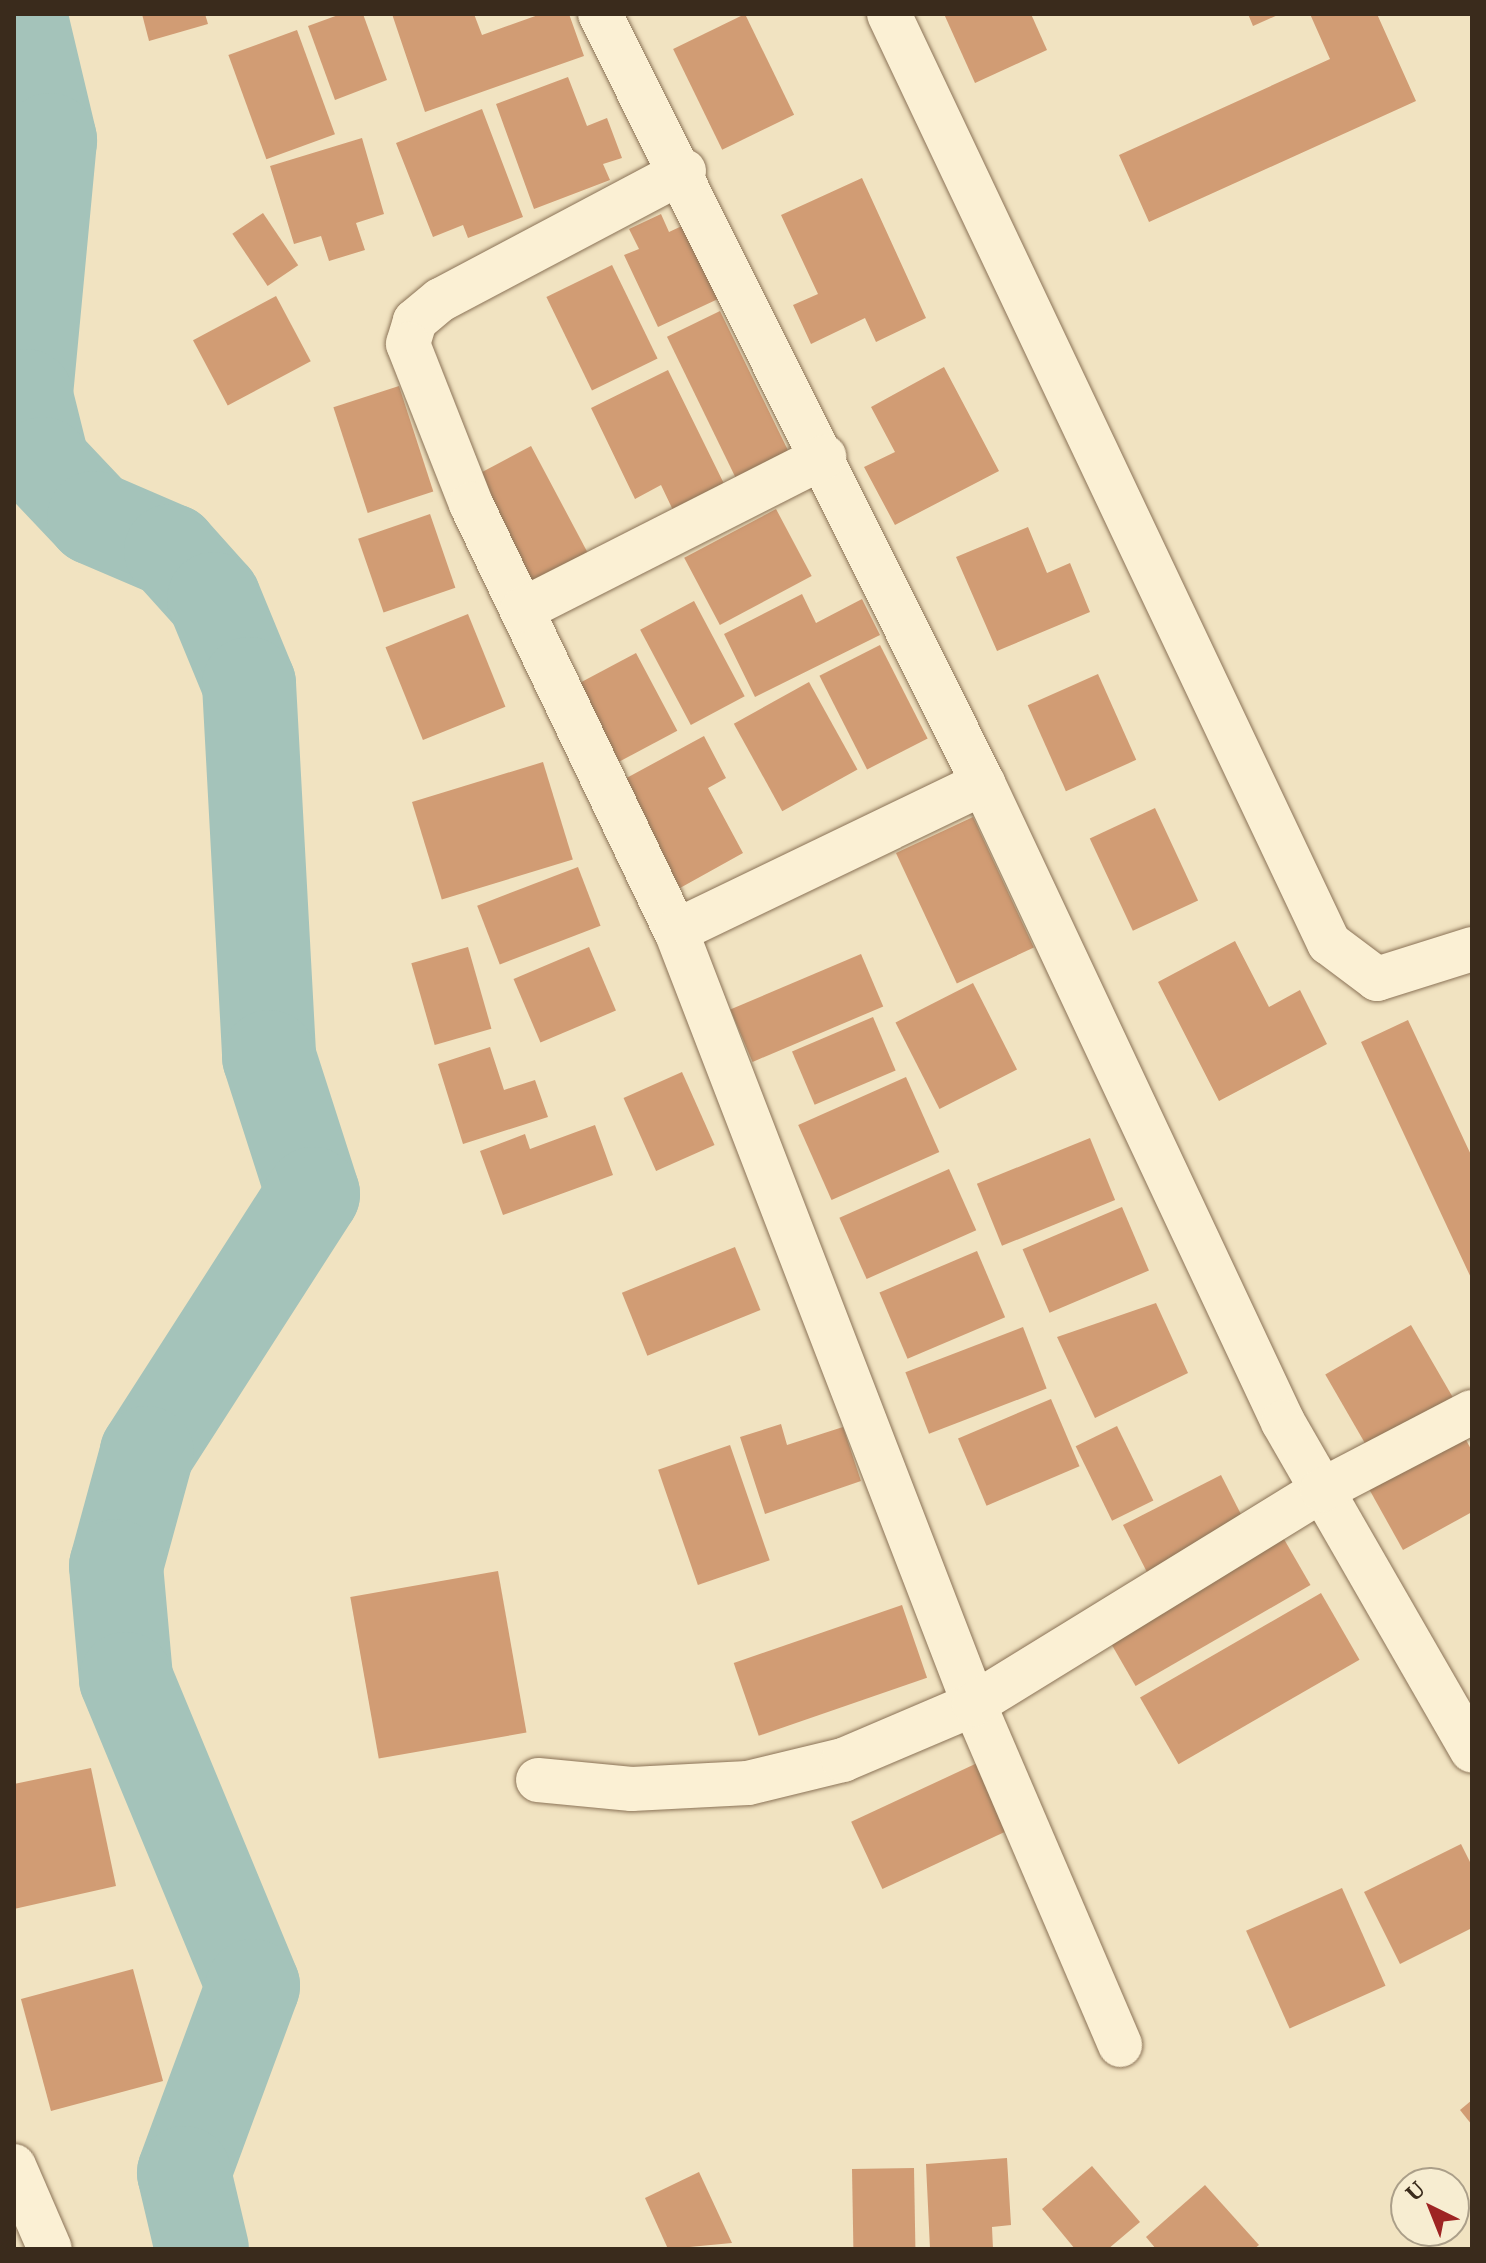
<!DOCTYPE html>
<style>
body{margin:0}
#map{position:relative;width:1486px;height:2263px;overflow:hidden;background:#f1e3c1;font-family:"IBM Plex Serif",serif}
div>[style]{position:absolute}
.river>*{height:94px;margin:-47px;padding:0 47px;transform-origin:47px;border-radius:47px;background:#a4c3ba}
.building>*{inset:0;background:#d19c74;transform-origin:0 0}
.roads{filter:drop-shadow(0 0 2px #8b7357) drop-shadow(0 0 2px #8b7357)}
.minor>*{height:44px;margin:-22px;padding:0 22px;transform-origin:22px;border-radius:22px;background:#fbf0d4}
.tertiary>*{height:44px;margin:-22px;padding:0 22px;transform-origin:22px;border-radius:22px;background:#fbf0d4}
span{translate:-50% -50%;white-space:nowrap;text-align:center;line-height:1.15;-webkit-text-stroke:8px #f7edd1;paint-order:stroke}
.frame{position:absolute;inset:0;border:16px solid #3a2b1c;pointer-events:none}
.north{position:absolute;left:1390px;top:2167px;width:80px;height:80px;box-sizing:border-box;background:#f7edd1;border:2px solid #ab9f89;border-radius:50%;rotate:317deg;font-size:22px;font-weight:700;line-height:32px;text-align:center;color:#3a2b1c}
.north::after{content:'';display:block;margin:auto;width:28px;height:36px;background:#9e2423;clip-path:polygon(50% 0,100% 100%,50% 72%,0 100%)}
</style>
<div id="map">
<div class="river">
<i style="left:20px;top:14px;width:130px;rotate:76.6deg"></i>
<i style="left:50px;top:140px;width:257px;rotate:95.4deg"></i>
<i style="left:26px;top:396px;width:70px;rotate:76deg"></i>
<i style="left:43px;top:464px;width:74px;rotate:46.6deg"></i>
<i style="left:94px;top:518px;width:84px;rotate:23.2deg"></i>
<i style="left:171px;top:551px;width:64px;rotate:48.1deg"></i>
<i style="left:214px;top:599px;width:92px;rotate:67.6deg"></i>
<i style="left:249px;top:684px;width:374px;rotate:86.9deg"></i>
<i style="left:269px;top:1057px;width:144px;rotate:72.2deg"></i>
<i style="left:313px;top:1194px;width:308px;rotate:122.7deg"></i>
<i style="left:147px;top:1453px;width:117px;rotate:105.3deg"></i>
<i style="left:116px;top:1566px;width:113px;rotate:84.9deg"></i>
<i style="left:126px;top:1679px;width:332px;rotate:67.5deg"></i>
<i style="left:253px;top:1986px;width:199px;rotate:110.3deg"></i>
<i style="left:184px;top:2173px;width:78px;rotate:76.7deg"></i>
</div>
<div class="building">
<i style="clip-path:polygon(142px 14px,205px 14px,208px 24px,149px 41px)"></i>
<i style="clip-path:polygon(341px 14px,363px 14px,387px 80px,335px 100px,308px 26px)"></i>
<i style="clip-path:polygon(392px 14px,474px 14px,482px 35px,541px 14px,569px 14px,584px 56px,425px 112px)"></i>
<i style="left:745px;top:14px;width:112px;height:80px;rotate:64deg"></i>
<i style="clip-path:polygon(944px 14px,1031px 14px,1047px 50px,975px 83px)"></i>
<i style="clip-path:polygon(1248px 14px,1280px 14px,1253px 26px)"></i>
<i style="clip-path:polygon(1310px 14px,1377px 14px,1416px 101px,1149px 222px,1119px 155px,1330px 59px)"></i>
<i style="left:297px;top:30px;width:111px;height:73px;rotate:70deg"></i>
<i style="clip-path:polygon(568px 77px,587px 126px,607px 118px,622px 158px,603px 164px,610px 180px,534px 209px,496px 104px)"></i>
<i style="clip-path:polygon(482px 109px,523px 217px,468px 238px,463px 225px,433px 237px,396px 143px)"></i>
<i style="clip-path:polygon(362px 138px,384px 214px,356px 223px,365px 250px,329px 261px,321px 236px,294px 244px,270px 166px)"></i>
<i style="clip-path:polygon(862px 178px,926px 318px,876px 342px,865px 318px,811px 344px,793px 305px,818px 294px,781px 215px)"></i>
<i style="left:263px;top:213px;width:63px;height:37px;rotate:56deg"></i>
<i style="clip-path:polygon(661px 214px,669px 232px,684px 225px,718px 299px,658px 327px,624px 255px,639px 249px,629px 229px)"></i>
<i style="left:612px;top:265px;width:104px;height:73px;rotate:64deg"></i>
<i style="left:276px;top:296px;width:74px;height:94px;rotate:62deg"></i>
<i style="left:720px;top:311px;width:165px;height:59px;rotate:64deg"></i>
<i style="clip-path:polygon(944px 367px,999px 471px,895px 525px,864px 467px,895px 452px,871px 407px)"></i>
<i style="clip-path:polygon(668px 370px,733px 502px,681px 527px,661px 485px,635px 499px,591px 408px)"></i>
<i style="left:399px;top:386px;width:111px;height:69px;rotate:72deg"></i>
<i style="left:531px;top:446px;width:127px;height:68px;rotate:62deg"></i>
<i style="left:776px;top:509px;width:76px;height:104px;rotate:62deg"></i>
<i style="left:430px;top:514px;width:78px;height:76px;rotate:71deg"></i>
<i style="clip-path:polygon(1028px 527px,1047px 573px,1070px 563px,1090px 612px,997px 651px,956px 557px)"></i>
<i style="clip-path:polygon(802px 594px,816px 623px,862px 599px,880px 635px,755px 697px,724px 634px)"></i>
<i style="left:694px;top:601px;width:108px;height:61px;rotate:62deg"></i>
<i style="left:468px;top:614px;width:100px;height:89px;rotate:68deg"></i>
<i style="left:880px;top:645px;width:105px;height:68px;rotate:63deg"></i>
<i style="left:636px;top:653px;width:88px;height:66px;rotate:62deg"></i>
<i style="left:1098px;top:674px;width:94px;height:77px;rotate:66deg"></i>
<i style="left:809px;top:682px;width:100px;height:86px;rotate:61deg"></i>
<i style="clip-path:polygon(704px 736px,726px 778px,708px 788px,743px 853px,680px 888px,621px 781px)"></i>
<i style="left:543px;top:762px;width:102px;height:137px;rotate:73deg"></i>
<i style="left:1155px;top:808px;width:102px;height:72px;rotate:65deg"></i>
<i style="left:973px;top:817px;width:144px;height:85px;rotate:65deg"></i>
<i style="left:578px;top:867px;width:63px;height:108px;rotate:69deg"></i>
<i style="clip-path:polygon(1235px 941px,1269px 1007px,1300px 990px,1327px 1044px,1219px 1101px,1158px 982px)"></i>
<i style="left:468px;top:947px;width:85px;height:59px;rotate:74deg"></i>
<i style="left:589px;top:947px;width:69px;height:82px;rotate:67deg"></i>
<i style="left:861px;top:954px;width:57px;height:142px;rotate:67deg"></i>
<i style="left:973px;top:983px;width:97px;height:87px;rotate:63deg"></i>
<i style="left:873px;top:1017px;width:58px;height:88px;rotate:67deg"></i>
<i style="clip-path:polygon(1408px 1020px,1472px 1157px,1472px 1280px,1361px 1042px)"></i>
<i style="clip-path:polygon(490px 1047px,504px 1090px,535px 1080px,548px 1117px,463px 1144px,438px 1064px)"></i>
<i style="left:682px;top:1072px;width:80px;height:64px;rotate:66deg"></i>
<i style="left:906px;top:1077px;width:82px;height:118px;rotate:66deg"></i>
<i style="clip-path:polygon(595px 1125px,613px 1175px,503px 1215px,480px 1151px,525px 1134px,530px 1149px)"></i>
<i style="left:1090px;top:1138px;width:67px;height:122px;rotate:68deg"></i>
<i style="left:949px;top:1169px;width:67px;height:120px;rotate:66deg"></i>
<i style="left:1122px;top:1207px;width:69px;height:108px;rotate:67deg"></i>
<i style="left:735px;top:1247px;width:68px;height:122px;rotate:68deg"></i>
<i style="left:977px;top:1251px;width:72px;height:106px;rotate:67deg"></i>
<i style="clip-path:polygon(1156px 1303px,1188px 1373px,1095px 1418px,1057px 1337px)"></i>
<i style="left:1411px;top:1325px;width:85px;height:99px;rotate:60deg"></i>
<i style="left:1023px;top:1327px;width:66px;height:126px;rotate:69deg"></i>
<i style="left:1051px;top:1399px;width:73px;height:101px;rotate:67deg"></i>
<i style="clip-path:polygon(781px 1424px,787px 1445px,843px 1427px,861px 1481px,765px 1514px,740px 1437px)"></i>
<i style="left:1117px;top:1426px;width:83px;height:46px;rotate:64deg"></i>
<i style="clip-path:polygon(1459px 1427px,1472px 1451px,1472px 1512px,1403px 1550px,1364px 1480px)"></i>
<i style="left:730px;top:1445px;width:122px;height:76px;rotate:71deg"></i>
<i style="left:1221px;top:1475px;width:53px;height:110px;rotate:63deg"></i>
<i style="left:1277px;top:1527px;width:67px;height:202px;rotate:60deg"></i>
<i style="left:498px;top:1571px;width:164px;height:150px;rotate:80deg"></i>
<i style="left:1321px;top:1593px;width:77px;height:209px;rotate:60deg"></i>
<i style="left:902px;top:1605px;width:77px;height:178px;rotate:71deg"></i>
<i style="left:988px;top:1758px;width:74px;height:151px;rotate:65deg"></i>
<i style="clip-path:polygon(91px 1768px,116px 1886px,14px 1909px,14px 1784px)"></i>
<i style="clip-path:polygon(1461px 1844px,1472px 1866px,1472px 1928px,1400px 1964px,1364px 1892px)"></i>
<i style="left:1342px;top:1888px;width:107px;height:105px;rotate:66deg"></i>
<i style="left:133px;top:1969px;width:116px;height:116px;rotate:75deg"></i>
<i style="clip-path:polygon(1472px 2100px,1472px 2125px,1460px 2110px)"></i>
<i style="clip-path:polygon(1007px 2158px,1011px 2225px,992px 2227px,993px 2249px,930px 2249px,926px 2164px)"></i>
<i style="clip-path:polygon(1092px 2166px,1140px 2222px,1108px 2249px,1075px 2249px,1042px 2209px)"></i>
<i style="left:914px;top:2168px;width:81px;height:62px;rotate:89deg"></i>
<i style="clip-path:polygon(699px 2172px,732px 2243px,668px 2249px,645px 2198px)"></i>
<i style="clip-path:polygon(1205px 2185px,1259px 2245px,1254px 2249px,1156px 2249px,1146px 2237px)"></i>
</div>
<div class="roads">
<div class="minor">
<i style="left:600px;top:14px;width:859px;rotate:63.52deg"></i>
<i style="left:983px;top:783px;width:706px;rotate:64.85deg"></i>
<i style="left:1283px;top:1422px;width:379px;rotate:60.1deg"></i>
<i style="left:889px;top:14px;width:1028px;rotate:64.66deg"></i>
<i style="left:1329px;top:943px;width:60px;rotate:36.9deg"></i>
<i style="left:1377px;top:979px;width:100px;rotate:-17.5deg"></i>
<i style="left:684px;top:171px;width:276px;rotate:152.1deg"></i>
<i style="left:440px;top:300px;width:33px;rotate:140deg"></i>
<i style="left:415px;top:321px;width:24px;rotate:107deg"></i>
<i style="left:408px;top:344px;width:172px;rotate:68.5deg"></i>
<i style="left:471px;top:504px;width:474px;rotate:64.4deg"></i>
<i style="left:676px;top:931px;width:828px;rotate:68.92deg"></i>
<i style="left:974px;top:1704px;width:371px;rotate:66.8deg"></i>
<i style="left:522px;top:610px;width:339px;rotate:-26.9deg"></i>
<i style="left:676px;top:931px;width:341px;rotate:-25.7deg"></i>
<i style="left:538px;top:1780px;width:94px;rotate:5.5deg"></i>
<i style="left:632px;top:1789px;width:116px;rotate:-3deg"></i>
<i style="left:748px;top:1783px;width:98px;rotate:-13.6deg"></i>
<i style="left:843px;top:1760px;width:142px;rotate:-23.1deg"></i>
<i style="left:974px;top:1704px;width:409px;rotate:-31.6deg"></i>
<i style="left:1322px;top:1490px;width:169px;rotate:-27.5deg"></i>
</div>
<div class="tertiary">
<i style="left:14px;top:2166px;width:90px;rotate:66.6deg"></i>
</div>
</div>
<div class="frame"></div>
<div class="north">U</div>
</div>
